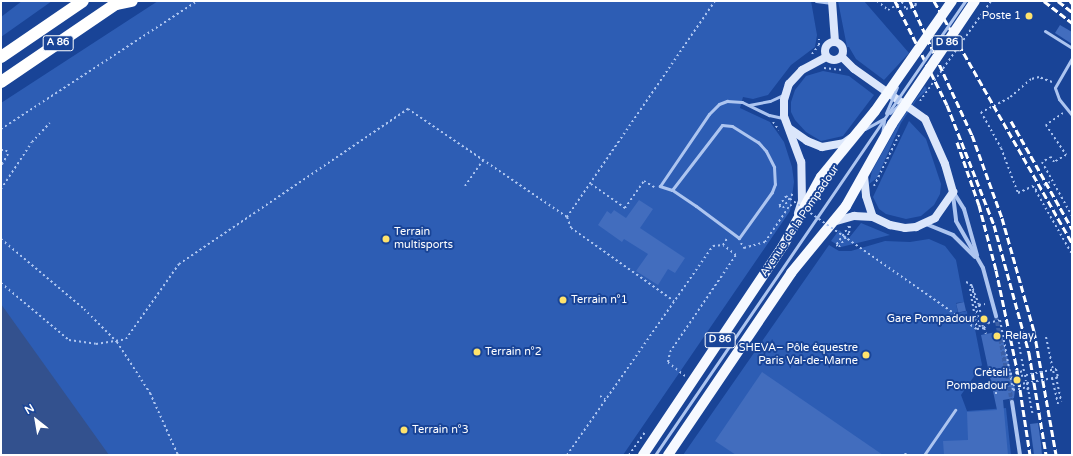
<!DOCTYPE html>
<meta charset="utf-8">
<style>
body{margin:0}
#map{position:relative;width:1073px;height:456px;overflow:hidden;background:#194497;font-family:"Varela Round",sans-serif}
div>[style]{position:absolute}
.green>*{inset:0;background:#2d5db4}
.water>*{inset:0;background:#33518e}
.building>*{inset:0;background:#426dbe;transform-origin:0 0}
.street-tunnel>*{height:4px;margin-top:-2px;transform-origin:0;background:repeating-linear-gradient(90deg,#3c60a7 0 4px,transparent 0 6px)}
.path>*{height:2px;margin-top:-1px;transform-origin:0;background:repeating-linear-gradient(90deg,#adc5f0 0 2px,transparent 0 5px)}
.lane>*{height:3px;margin:-1.5px;padding:0 1.5px;transform-origin:1.5px;border-radius:1.5px;background:#adc5f0}
.street>*{height:4px;margin:-2px;padding:0 2px;transform-origin:2px;border-radius:2px;background:#adc5f0}
.secondary>*{height:8px;margin:-4px;padding:0 4px;transform-origin:4px;border-radius:4px;background:#dbe6fb}
.secondary>.ring{margin:-4px;padding:0;box-sizing:content-box;background:none;border:8px solid #dbe6fb;border-radius:50%}
.primary>*{height:10px;margin:-5px;padding:0 5px;transform-origin:5px;border-radius:5px;background:#f6f9ff}
.highway>*{height:12px;margin:-6px;padding:0 6px;transform-origin:6px;border-radius:6px;background:#fff}
.rail>*{height:3px;margin-top:-1.5px;transform-origin:0;background:repeating-linear-gradient(90deg,#fff 0 7px,transparent 0 10px)}
.path-bridge>*{height:2px;margin-top:-1px;transform-origin:0;background:repeating-linear-gradient(90deg,#adc5f0 0 2px,transparent 0 5px)}
.lane-bridge>*{height:3px;margin:-1.5px;padding:0 1.5px;transform-origin:1.5px;border-radius:1.5px;background:#adc5f0}
.primary-bridge>*{height:10px;margin:-5px;padding:0 5px;transform-origin:5px;border-radius:5px;background:#f6f9ff}
.dots>*{width:11px;height:11px;translate:-50% -50%;box-sizing:border-box;border:2px solid #194497;border-radius:50%}
span{translate:-50% -50%;white-space:nowrap;text-align:center;line-height:1.15;-webkit-text-stroke:4px #194497;paint-order:stroke}
.shield-label span{padding:1px 3px;background:#194497;border:1px solid;border-radius:3px;-webkit-text-stroke-width:0}
.shield-label{font-size:10px;color:#fff;font-weight:700}
.poi-label{font-size:11px;color:#fff}
.right{translate:-100% -50%;text-align:right}
.left{translate:0 -50%;text-align:left}
.street-label{font-size:11px;color:#fff}
.frame{position:absolute;inset:0;border:2px solid #fff;pointer-events:none}
.north{position:absolute;left:16px;top:400px;width:40px;height:40px;-webkit-text-stroke:3px #194497;paint-order:stroke;rotate:329deg;font-size:11px;font-weight:700;line-height:16px;text-align:center;color:#fff}
.north::after{content:'';display:block;margin:auto;width:14px;height:18px;background:#fff;clip-path:polygon(50% 0,100% 100%,50% 72%,0 100%)}
</style>
<div id="map">
<div class="green">
<i style="clip-path:polygon(22px 1px,52px 1px,1px 37px,1px 17px)"></i>
<i style="clip-path:polygon(158px 1px,811px 1px,817px 35px,815px 47px,791px 65px,768px 95px,753px 99px,743px 97px,740px 108px,770px 122px,784px 142px,792px 167px,794px 182px,790px 211px,623px 455px,1px 455px,1px 103px)"></i>
<i style="clip-path:polygon(838px 1px,864px 1px,909px 53px,884px 80px,856px 59px,849px 47px,847px 47px)"></i>
<i style="clip-path:polygon(823px 71px,849px 76px,874px 95px,843px 136px,821px 141px,806px 132px,795px 120px,791px 112px,791px 102px,795px 90px,806px 76px)"></i>
<i style="clip-path:polygon(925px 86px,927px 90px,917px 99px,901px 123px,877px 178px,869px 184px,872px 171px,899px 123px)"></i>
<i style="clip-path:polygon(909px 121px,926px 139px,941px 184px,940px 194px,934px 205px,921px 216px,906px 219px,886px 214px,879px 209px,873px 197px)"></i>
<i style="clip-path:polygon(861px 223px,890px 235px,841px 247px,831px 241px,839px 230px,849px 238px)"></i>
<i style="clip-path:polygon(929px 239px,945px 246px,956px 260px,964px 302px,956px 303px,958px 313px,967px 311px,968px 320px,974px 324px,982px 365px,961px 395px,967px 411px,1006px 408px,1011px 455px,683px 455px,829px 245px,839px 251px,851px 251px,885px 241px,910px 242px)"></i>
</div>
<div class="water">
<i style="clip-path:polygon(1px 304px,109px 455px,1px 455px)"></i>
</div>
<div class="building">
<i style="clip-path:polygon(1060px 25px,1072px 32px,1072px 44px,1055px 33px)"></i>
<i style="clip-path:polygon(639px 200px,653px 209px,640px 228px,685px 258px,675px 273px,668px 269px,658px 285px,636px 271px,648px 254px,624px 239px,622px 242px,598px 225px,607px 211px,611px 214px,614px 210px,626px 218px)"></i>
<i style="left:964px;top:302px;width:9px;height:8px;rotate:77deg"></i>
<i style="clip-path:polygon(1001px 331px,1015px 389px,1014px 398px,1003px 400px,1008px 455px,944px 455px,943px 441px,968px 440px,967px 412px,997px 410px,981px 335px)"></i>
<i style="clip-path:polygon(762px 372px,883px 455px,736px 455px,715px 441px)"></i>
<i style="clip-path:polygon(1038px 423px,1041px 444px,1042px 455px,1034px 455px,1030px 424px)"></i>
</div>
<div class="street-tunnel">
<i style="left:996px;top:316px;width:87px;rotate:79.5deg"></i>
</div>
<div class="path">
<i style="left:877px;top:1px;width:14px;rotate:39deg"></i>
<i style="left:888px;top:10px;width:16px;rotate:-30deg"></i>
<i style="left:902px;top:2px;width:8px;rotate:60deg"></i>
<i style="left:906px;top:9px;width:4px;rotate:-14deg"></i>
<i style="left:910px;top:8px;width:7px;rotate:-27deg"></i>
<i style="left:916px;top:5px;width:4px;rotate:-104deg"></i>
<i style="left:812px;top:54px;width:11px;rotate:-52deg"></i>
<i style="left:819px;top:45px;width:6px;rotate:-90deg"></i>
<i style="left:824px;top:68px;width:18px;rotate:6deg"></i>
<i style="left:1052px;top:82px;width:14px;rotate:-159deg"></i>
<i style="left:1039px;top:77px;width:8px;rotate:166deg"></i>
<i style="left:1031px;top:79px;width:29px;rotate:139deg"></i>
<i style="left:1009px;top:98px;width:31px;rotate:153deg"></i>
<i style="left:981px;top:112px;width:41px;rotate:60.9deg"></i>
<i style="left:1001px;top:148px;width:48px;rotate:69.3deg"></i>
<i style="left:1018px;top:193px;width:17px;rotate:-25deg"></i>
<i style="left:1033px;top:186px;width:78px;rotate:60.2deg"></i>
<i style="left:1063px;top:113px;width:21px;rotate:145deg"></i>
<i style="left:1046px;top:125px;width:36px;rotate:56deg"></i>
<i style="left:1066px;top:155px;width:14px;rotate:150deg"></i>
<i style="left:1054px;top:162px;width:6px;rotate:-121deg"></i>
<i style="left:1051px;top:157px;width:10px;rotate:151deg"></i>
<i style="left:1042px;top:162px;width:62px;rotate:60.9deg"></i>
<i style="left:773px;top:122px;width:10px;rotate:53deg"></i>
<i style="left:1px;top:129px;width:234px;rotate:-33.1deg"></i>
<i style="left:1px;top:150px;width:5px"></i>
<i style="left:6px;top:150px;width:4px;rotate:63deg"></i>
<i style="left:8px;top:154px;width:14px;rotate:120deg"></i>
<i style="left:591px;top:184px;width:42px;rotate:35.2deg"></i>
<i style="left:625px;top:208px;width:33px;rotate:-55deg"></i>
<i style="left:644px;top:181px;width:12px;rotate:31deg"></i>
<i style="left:465px;top:186px;width:32px;rotate:-55deg"></i>
<i style="left:874px;top:186px;width:59px;rotate:-63.9deg"></i>
<i style="left:1px;top:189px;width:56px;rotate:-56.6deg"></i>
<i style="left:32px;top:142px;width:26px;rotate:-47deg"></i>
<i style="left:1035px;top:190px;width:19px;rotate:-28deg"></i>
<i style="left:786px;top:196px;width:12px;rotate:125deg"></i>
<i style="left:779px;top:206px;width:4px;rotate:27deg"></i>
<i style="left:783px;top:208px;width:18px;rotate:-56deg"></i>
<i style="left:567px;top:217px;width:262px;rotate:-55.6deg"></i>
<i style="left:849px;top:226px;width:23px;rotate:124deg"></i>
<i style="left:836px;top:245px;width:4px;rotate:34deg"></i>
<i style="left:839px;top:247px;width:17px;rotate:-54deg"></i>
<i style="left:849px;top:233px;width:7px;rotate:-82deg"></i>
<i style="left:1px;top:239px;width:109px;rotate:40.1deg"></i>
<i style="left:84px;top:309px;width:47px;rotate:45deg"></i>
<i style="left:117px;top:342px;width:61px;rotate:57.1deg"></i>
<i style="left:150px;top:393px;width:68px;rotate:65.7deg"></i>
<i style="left:741px;top:243px;width:6px;rotate:59deg"></i>
<i style="left:744px;top:248px;width:22px;rotate:-16deg"></i>
<i style="left:765px;top:242px;width:45px;rotate:-56deg"></i>
<i style="left:790px;top:205px;width:2px;rotate:27deg"></i>
<i style="left:966px;top:282px;width:5px;rotate:22deg"></i>
<i style="left:971px;top:284px;width:22px;rotate:69deg"></i>
<i style="left:979px;top:305px;width:6px;rotate:-9deg"></i>
<i style="left:1px;top:283px;width:89px;rotate:40deg"></i>
<i style="left:69px;top:340px;width:27px;rotate:8deg"></i>
<i style="left:96px;top:344px;width:30px;rotate:-9deg"></i>
<i style="left:126px;top:339px;width:92px;rotate:-54.8deg"></i>
<i style="left:179px;top:264px;width:277px;rotate:-34.1deg"></i>
<i style="left:408px;top:109px;width:192px;rotate:34.2deg"></i>
<i style="left:567px;top:217px;width:12px;rotate:70deg"></i>
<i style="left:571px;top:228px;width:126px;rotate:35.3deg"></i>
<i style="left:971px;top:284px;width:5px;rotate:101deg"></i>
<i style="left:970px;top:289px;width:41px;rotate:80.1deg"></i>
<i style="left:977px;top:329px;width:7px;rotate:-8deg"></i>
<i style="left:984px;top:328px;width:6px;rotate:72deg"></i>
<i style="left:972px;top:286px;width:43px;rotate:79.2deg"></i>
<i style="left:979px;top:305px;width:22px;rotate:80deg"></i>
<i style="left:984px;top:328px;width:6px;rotate:-51deg"></i>
<i style="left:1018px;top:337px;width:18px;rotate:81deg"></i>
<i style="left:1046px;top:337px;width:39px;rotate:78deg"></i>
<i style="left:1010px;top:373px;width:17px;rotate:80deg"></i>
<i style="left:1013px;top:390px;width:15px;rotate:-11deg"></i>
<i style="left:1028px;top:387px;width:14px;rotate:82deg"></i>
<i style="left:1010px;top:374px;width:14px;rotate:-12deg"></i>
<i style="left:1024px;top:371px;width:15px;rotate:-101deg"></i>
<i style="left:1025px;top:375px;width:6px;rotate:81deg"></i>
<i style="left:685px;top:376px;width:22px;rotate:-141deg"></i>
<i style="left:668px;top:362px;width:10px;rotate:-79deg"></i>
<i style="left:670px;top:352px;width:117px;rotate:-55.8deg"></i>
<i style="left:736px;top:255px;width:16px;rotate:-142deg"></i>
<i style="left:1056px;top:377px;width:25px;rotate:78deg"></i>
<i style="left:1052px;top:378px;width:28px;rotate:77deg"></i>
<i style="left:995px;top:393px;width:2px"></i>
<i style="left:600px;top:396px;width:6px;rotate:31deg"></i>
<i style="left:1030px;top:401px;width:15px;rotate:79deg"></i>
<i style="left:567px;top:455px;width:255px;rotate:-55.1deg"></i>
<i style="left:713px;top:246px;width:10px;rotate:-6deg"></i>
<i style="left:723px;top:245px;width:9px;rotate:-58deg"></i>
<i style="left:629px;top:455px;width:28px;rotate:-55deg"></i>
<i style="left:905px;top:455px;width:3px;rotate:-72deg"></i>
</div>
<div class="lane">
<i style="left:816px;top:1px;width:16px;rotate:7deg"></i>
<i style="left:1045px;top:31px;width:32px;rotate:32deg"></i>
<i style="left:1072px;top:58px;width:34px;rotate:120deg"></i>
<i style="left:1055px;top:88px;width:12px;rotate:70deg"></i>
<i style="left:1059px;top:99px;width:21px;rotate:51deg"></i>
<i style="left:749px;top:105px;width:21px;rotate:-11deg"></i>
<i style="left:770px;top:101px;width:14px;rotate:-25deg"></i>
<i style="left:865px;top:129px;width:21px;rotate:-29deg"></i>
<i style="left:882px;top:135px;width:15px;rotate:-82deg"></i>
<i style="left:672px;top:190px;width:82px;rotate:-52.4deg"></i>
<i style="left:722px;top:125px;width:10px;rotate:6deg"></i>
<i style="left:732px;top:126px;width:31px;rotate:32deg"></i>
<i style="left:758px;top:142px;width:12px;rotate:48deg"></i>
<i style="left:766px;top:151px;width:18px;rotate:63deg"></i>
<i style="left:774px;top:167px;width:17px;rotate:87deg"></i>
<i style="left:775px;top:184px;width:9px;rotate:111deg"></i>
<i style="left:772px;top:192px;width:57px;rotate:125.7deg"></i>
<i style="left:739px;top:238px;width:54px;rotate:-143.3deg"></i>
<i style="left:696px;top:206px;width:29px;rotate:-146deg"></i>
<i style="left:672px;top:190px;width:13px;rotate:-162deg"></i>
<i style="left:660px;top:186px;width:87px;rotate:-55.8deg"></i>
<i style="left:709px;top:114px;width:14px;rotate:-45deg"></i>
<i style="left:719px;top:104px;width:9px;rotate:-21deg"></i>
<i style="left:727px;top:101px;width:15px;rotate:4deg"></i>
<i style="left:742px;top:102px;width:30px;rotate:26deg"></i>
<i style="left:769px;top:115px;width:14px;rotate:12deg"></i>
<i style="left:655px;top:455px;width:407px;rotate:-55.7deg"></i>
<i style="left:924px;top:455px;width:55px;rotate:-55.4deg"></i>
</div>
<div class="street">
<i style="left:954px;top:193px;width:19px;rotate:58deg"></i>
<i style="left:964px;top:209px;width:48px;rotate:74.2deg"></i>
<i style="left:953px;top:195px;width:26px;rotate:83deg"></i>
<i style="left:956px;top:221px;width:54px;rotate:60.1deg"></i>
<i style="left:983px;top:268px;width:50px;rotate:74.8deg"></i>
<i style="left:926px;top:224px;width:29px;rotate:22deg"></i>
<i style="left:953px;top:235px;width:31px;rotate:45deg"></i>
<i style="left:1012px;top:402px;width:54px;rotate:81.4deg"></i>
</div>
<div class="secondary">
<i style="left:832px;top:1px;width:41px;rotate:85.8deg"></i>
<i class="ring" style="left:825px;top:42px;width:10px;height:10px"></i>
<i style="left:790px;top:129px;width:21px;rotate:35deg"></i>
<i style="left:807px;top:141px;width:16px;rotate:22deg"></i>
<i style="left:822px;top:147px;width:22px;rotate:-10deg"></i>
<i style="left:844px;top:143px;width:9px;rotate:-36deg"></i>
<i style="left:864px;top:176px;width:20px;rotate:84deg"></i>
<i style="left:866px;top:196px;width:22px;rotate:72deg"></i>
<i style="left:798px;top:213px;width:13px;rotate:-72deg"></i>
<i style="left:802px;top:201px;width:39px;rotate:-91deg"></i>
<i style="left:801px;top:162px;width:49px;rotate:-110.3deg"></i>
<i style="left:784px;top:116px;width:16px;rotate:-90deg"></i>
<i style="left:784px;top:100px;width:17px;rotate:-73deg"></i>
<i style="left:789px;top:84px;width:19px;rotate:-47deg"></i>
<i style="left:802px;top:70px;width:27px;rotate:-28deg"></i>
<i style="left:833px;top:222px;width:22px;rotate:-16deg"></i>
<i style="left:854px;top:216px;width:19px;rotate:3deg"></i>
<i style="left:873px;top:217px;width:19px;rotate:25deg"></i>
<i style="left:890px;top:225px;width:15px;rotate:11deg"></i>
<i style="left:905px;top:228px;width:11px;rotate:-5deg"></i>
<i style="left:916px;top:227px;width:21px;rotate:-25deg"></i>
<i style="left:935px;top:218px;width:32px;rotate:-55deg"></i>
<i style="left:953px;top:192px;width:29px;rotate:-106deg"></i>
<i style="left:945px;top:164px;width:49px;rotate:-114deg"></i>
<i style="left:925px;top:119px;width:87px;rotate:-144.8deg"></i>
<i style="left:854px;top:69px;width:17px;rotate:-135deg"></i>
</div>
<div class="primary">
<i style="left:643px;top:455px;width:252px;rotate:-56.2deg"></i>
<i style="left:783px;top:246px;width:79px;rotate:-61.2deg"></i>
<i style="left:821px;top:177px;width:85px;rotate:-50.7deg"></i>
<i style="left:668px;top:455px;width:220px;rotate:-55.9deg"></i>
<i style="left:791px;top:273px;width:87px;rotate:-50.6deg"></i>
<i style="left:846px;top:206px;width:94px;rotate:-60.7deg"></i>
</div>
<div class="highway">
<i style="left:116px;top:4px;width:16px;rotate:-11deg"></i>
<i style="left:1px;top:57px;width:99px;rotate:-34.3deg"></i>
<i style="left:1px;top:82px;width:144px;rotate:-34.2deg"></i>
</div>
<div class="rail">
<i style="left:895px;top:1px;width:116px;rotate:63.4deg"></i>
<i style="left:947px;top:105px;width:129px;rotate:68.6deg"></i>
<i style="left:994px;top:225px;width:133px;rotate:74.7deg"></i>
<i style="left:1029px;top:353px;width:103px;rotate:80.5deg"></i>
<i style="left:910px;top:1px;width:148px;rotate:65.2deg"></i>
<i style="left:972px;top:135px;width:88px;rotate:70.1deg"></i>
<i style="left:1002px;top:218px;width:117px;rotate:74.2deg"></i>
<i style="left:1034px;top:331px;width:126px;rotate:79.9deg"></i>
<i style="left:934px;top:1px;width:279px;rotate:60.3deg"></i>
<i style="left:1044px;top:1px;width:36px;rotate:38deg"></i>
<i style="left:1058px;top:1px;width:18px;rotate:38deg"></i>
<i style="left:1070px;top:1px;width:3px;rotate:45deg"></i>
<i style="left:1011px;top:121px;width:124px;rotate:60.5deg"></i>
<i style="left:957px;top:142px;width:67px;rotate:70.8deg"></i>
<i style="left:979px;top:205px;width:67px;rotate:75.3deg"></i>
<i style="left:996px;top:270px;width:102px;rotate:78.1deg"></i>
<i style="left:1017px;top:370px;width:86px;rotate:81.3deg"></i>
</div>
<div class="path-bridge">
<i style="left:920px;top:101px;width:123px;rotate:-54.6deg"></i>
<i style="left:786px;top:196px;width:233px;rotate:34.9deg"></i>
<i style="left:988px;top:323px;width:12px;rotate:-14deg"></i>
<i style="left:1000px;top:320px;width:54px;rotate:79.3deg"></i>
<i style="left:1011px;top:378px;width:46px;rotate:-11.3deg"></i>
<i style="left:1056px;top:369px;width:8px;rotate:76deg"></i>
<i style="left:1058px;top:377px;width:32px;rotate:169deg"></i>
<i style="left:1013px;top:385px;width:14px;rotate:-8deg"></i>
<i style="left:1027px;top:383px;width:9px;rotate:84deg"></i>
</div>
<div class="lane-bridge">
<i style="left:886px;top:113px;width:28px;rotate:-67deg"></i>
<i style="left:890px;top:113px;width:16px;rotate:-43deg"></i>
<i style="left:884px;top:119px;width:143px;rotate:-55.5deg"></i>
</div>
<div class="primary-bridge">
<i style="left:875px;top:111px;width:134px;rotate:-55deg"></i>
<i style="left:892px;top:124px;width:148px;rotate:-56deg"></i>
</div>
<div class="dots">
<i style="left:1029px;top:16px;background:#ffe36c"></i>
<i style="left:386px;top:239px;background:#ffe36c"></i>
<i style="left:563px;top:300px;background:#ffe36c"></i>
<i style="left:984px;top:319px;background:#ffe36c"></i>
<i style="left:997px;top:336px;background:#ffe36c"></i>
<i style="left:477px;top:352px;background:#ffe36c"></i>
<i style="left:866px;top:355px;background:#ffe36c"></i>
<i style="left:1017px;top:380px;background:#ffe36c"></i>
<i style="left:404px;top:430px;background:#ffe36c"></i>
</div>
<div class="shield-label">
<span style="left:58px;top:43px">A 86</span>
<span style="left:947px;top:43px">D 86</span>
<span style="left:720px;top:340px">D 86</span>
</div>
<div class="poi-label">
<span class="right" style="left:1021px;top:16px">Poste 1</span>
<span class="left" style="left:394px;top:239px">Terrain<br>multisports</span>
<span class="left" style="left:571px;top:300px">Terrain n°1</span>
<span class="right" style="left:976px;top:319px">Gare Pompadour</span>
<span class="left" style="left:1005px;top:336px">Relay</span>
<span class="right" style="left:858px;top:355px">SHEVA– Pôle équestre<br>Paris Val-de-Marne</span>
<span class="left" style="left:485px;top:352px">Terrain n°2</span>
<span class="right" style="left:1008px;top:380px">Créteil<br>Pompadour</span>
<span class="left" style="left:412px;top:430px">Terrain n°3</span>
</div>
<div class="street-label">
<span style="left:800px;top:221px;rotate:-56deg">Avenue de la Pompadour</span>
</div>
<div class="frame"></div>
<div class="north">N</div>
</div>
